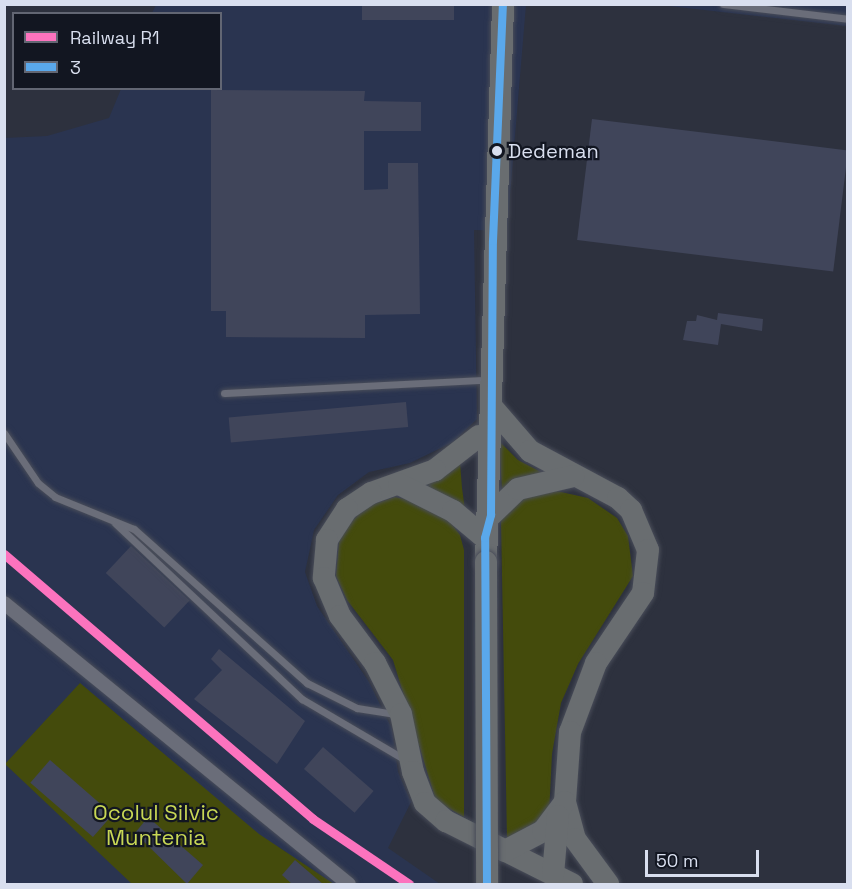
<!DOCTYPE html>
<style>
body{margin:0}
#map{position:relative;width:852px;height:889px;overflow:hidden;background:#2d313e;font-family:"Space Grotesk",sans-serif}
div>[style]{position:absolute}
.built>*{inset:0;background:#2a3450}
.green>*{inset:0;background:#444b0c}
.building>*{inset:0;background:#40455a;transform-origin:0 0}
.roads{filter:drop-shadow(0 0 2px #494d59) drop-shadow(0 0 2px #494d59)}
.lane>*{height:7px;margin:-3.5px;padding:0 3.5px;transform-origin:3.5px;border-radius:3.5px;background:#6a6d79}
.street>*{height:14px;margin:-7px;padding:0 7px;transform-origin:7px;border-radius:7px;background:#6a6d79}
.primary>*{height:22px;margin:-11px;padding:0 11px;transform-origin:11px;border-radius:11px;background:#696d70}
.bridges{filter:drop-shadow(0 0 2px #494d59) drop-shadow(0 0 2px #494d59)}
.primary-bridge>*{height:22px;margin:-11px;padding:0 11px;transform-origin:11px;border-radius:11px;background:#696d70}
.bus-1>*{height:8px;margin:-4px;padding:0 4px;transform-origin:4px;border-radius:4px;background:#5aa8eb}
.rail-1>*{height:9px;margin:-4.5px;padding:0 4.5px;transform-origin:4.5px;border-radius:4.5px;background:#fc73be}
.dots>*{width:16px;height:16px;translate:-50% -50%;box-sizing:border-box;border:3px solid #121621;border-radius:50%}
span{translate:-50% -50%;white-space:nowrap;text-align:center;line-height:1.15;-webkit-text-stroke:4.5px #121621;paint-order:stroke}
.bus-label{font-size:20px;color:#d9dfef}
.left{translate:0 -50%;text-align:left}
.park-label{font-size:22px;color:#c8d755}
.frame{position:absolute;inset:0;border:6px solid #d9dfef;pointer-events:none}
.legend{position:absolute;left:12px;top:12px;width:210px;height:78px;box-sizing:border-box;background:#121621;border:2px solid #626673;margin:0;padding:8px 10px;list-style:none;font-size:18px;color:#d9dfef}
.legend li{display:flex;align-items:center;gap:12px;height:30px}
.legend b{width:30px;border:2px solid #626673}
.scale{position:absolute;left:645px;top:850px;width:114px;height:27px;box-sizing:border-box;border:3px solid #d9dfef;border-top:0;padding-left:8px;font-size:18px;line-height:21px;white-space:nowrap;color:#d9dfef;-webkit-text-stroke:4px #121621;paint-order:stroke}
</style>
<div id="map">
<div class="built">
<i style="clip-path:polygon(156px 5px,526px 5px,507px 231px,474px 230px,477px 419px,453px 442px,410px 463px,369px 472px,338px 495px,314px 530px,305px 572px,317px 606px,369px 682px,392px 729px,398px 772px,411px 802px,388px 848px,440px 884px,5px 884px,4px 138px,47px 136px,109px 118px,121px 89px,220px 88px,220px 14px,152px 13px)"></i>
<i style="clip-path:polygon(660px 5px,847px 5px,847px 26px)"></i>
</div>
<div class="green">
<i style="clip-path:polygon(499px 441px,518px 460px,541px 472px,502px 489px)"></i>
<i style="clip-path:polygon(460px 462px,462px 488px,465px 510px,420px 484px)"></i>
<i style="clip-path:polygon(552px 490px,588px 498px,617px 518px,628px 536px,633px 576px,578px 664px,561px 703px,552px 754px,549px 815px,507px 838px,501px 522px,507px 506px,518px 498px)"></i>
<i style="clip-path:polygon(395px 497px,422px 503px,448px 519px,460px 535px,464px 550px,464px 817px,436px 801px,393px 660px,347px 600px,336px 576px,339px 542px,348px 525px,367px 506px)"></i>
<i style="clip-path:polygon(80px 683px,259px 834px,334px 884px,132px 884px,5px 764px)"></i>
</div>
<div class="building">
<i style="left:362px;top:4px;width:92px;height:16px"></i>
<i style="clip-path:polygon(211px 90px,365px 91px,364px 101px,421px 102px,421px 131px,364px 131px,364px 190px,388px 189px,388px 163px,418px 163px,420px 314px,365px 315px,365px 338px,226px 337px,226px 311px,211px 311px)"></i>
<i style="left:592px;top:119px;width:258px;height:122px;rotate:7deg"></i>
<i style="clip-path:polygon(718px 313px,763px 319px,762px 331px,721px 324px,718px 345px,683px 340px,687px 321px,696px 321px,697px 315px,717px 320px)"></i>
<i style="left:406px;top:402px;width:25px;height:178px;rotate:85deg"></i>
<i style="left:131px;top:546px;width:80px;height:37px;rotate:43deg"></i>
<i style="clip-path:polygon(219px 649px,305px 721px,277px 764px,194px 699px,222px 670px,211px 659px)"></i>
<i style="left:323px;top:747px;width:67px;height:29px;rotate:41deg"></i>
<i style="left:50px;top:760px;width:83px;height:30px;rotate:41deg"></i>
<i style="clip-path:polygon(148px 817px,203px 865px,187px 884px,135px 833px)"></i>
<i style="clip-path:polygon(295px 860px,324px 885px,293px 885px,282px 875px)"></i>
</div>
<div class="roads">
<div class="lane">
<i style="left:723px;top:4px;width:126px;rotate:6.8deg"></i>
<i style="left:224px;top:393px;width:256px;rotate:-2.9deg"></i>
<i style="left:4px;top:433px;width:60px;rotate:55.8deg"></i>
<i style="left:38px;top:483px;width:22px;rotate:39deg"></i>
<i style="left:55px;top:497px;width:85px;rotate:22.1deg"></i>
<i style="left:134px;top:529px;width:232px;rotate:41.7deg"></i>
<i style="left:307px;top:683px;width:56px;rotate:26.6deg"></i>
<i style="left:357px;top:708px;width:39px;rotate:9deg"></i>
<i style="left:115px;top:523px;width:257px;rotate:43.3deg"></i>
<i style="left:302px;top:699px;width:118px;rotate:30.5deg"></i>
</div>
<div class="street">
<i style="left:4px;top:603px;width:445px;rotate:39.2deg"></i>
</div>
<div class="primary">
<i style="left:491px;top:406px;width:60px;rotate:49.1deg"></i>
<i style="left:530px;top:451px;width:100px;rotate:28.1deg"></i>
<i style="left:618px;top:498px;width:18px;rotate:43deg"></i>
<i style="left:631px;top:510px;width:43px;rotate:67deg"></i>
<i style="left:648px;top:550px;width:43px;rotate:96.6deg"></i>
<i style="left:643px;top:593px;width:84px;rotate:123.9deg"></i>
<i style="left:596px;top:663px;width:74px;rotate:110.6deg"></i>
<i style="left:570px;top:732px;width:70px;rotate:94.1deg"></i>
<i style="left:565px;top:802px;width:38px;rotate:75deg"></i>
<i style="left:575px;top:839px;width:56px;rotate:53.7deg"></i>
<i style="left:479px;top:436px;width:56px;rotate:142.3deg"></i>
<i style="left:435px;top:470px;width:68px;rotate:160.2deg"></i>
<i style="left:371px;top:493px;width:29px;rotate:146deg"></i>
<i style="left:347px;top:509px;width:37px;rotate:123deg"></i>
<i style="left:327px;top:540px;width:38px;rotate:95deg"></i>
<i style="left:324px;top:578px;width:41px;rotate:67.2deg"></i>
<i style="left:340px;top:616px;width:59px;rotate:53.3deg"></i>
<i style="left:375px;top:663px;width:57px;rotate:63deg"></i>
<i style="left:401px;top:714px;width:59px;rotate:78.3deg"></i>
<i style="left:413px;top:772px;width:33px;rotate:69deg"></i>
<i style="left:425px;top:803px;width:28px;rotate:41deg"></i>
<i style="left:446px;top:821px;width:141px;rotate:26.6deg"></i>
<i style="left:399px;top:484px;width:60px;rotate:26.6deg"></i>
<i style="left:453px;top:511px;width:42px;rotate:40.2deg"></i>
<i style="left:491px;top:515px;width:37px;rotate:-44deg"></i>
<i style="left:518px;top:489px;width:57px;rotate:-13.1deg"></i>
<i style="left:486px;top:562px;width:558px;rotate:-88.25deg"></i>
<i style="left:505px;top:851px;width:43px;rotate:-27.8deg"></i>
<i style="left:543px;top:831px;width:36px;rotate:-53deg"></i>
<i style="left:553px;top:875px;width:59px;rotate:-85.2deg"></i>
</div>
</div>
<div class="bridges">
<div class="primary-bridge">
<i style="left:486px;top:562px;width:322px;rotate:89.8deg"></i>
</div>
</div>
<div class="bus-1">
<i style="left:487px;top:884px;width:346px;rotate:-90.3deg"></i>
<i style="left:485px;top:538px;width:24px;rotate:-75deg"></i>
<i style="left:491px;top:515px;width:274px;rotate:-89.6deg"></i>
<i style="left:493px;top:241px;width:237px;rotate:-87.6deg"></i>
</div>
<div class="rail-1">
<i style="left:4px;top:554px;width:407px;rotate:40.6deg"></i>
<i style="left:313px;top:819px;width:116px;rotate:34.1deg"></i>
</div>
<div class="dots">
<i style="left:497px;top:151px;background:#d9dfef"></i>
</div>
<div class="bus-label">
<span class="left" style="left:508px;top:151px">Dedeman</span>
</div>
<div class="park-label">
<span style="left:156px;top:825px">Ocolul Silvic<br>Muntenia</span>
</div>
<div class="frame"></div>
<ul class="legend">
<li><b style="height:8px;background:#fc73be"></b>Railway R1</li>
<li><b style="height:8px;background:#5aa8eb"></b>3</li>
</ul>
<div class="scale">50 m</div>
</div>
